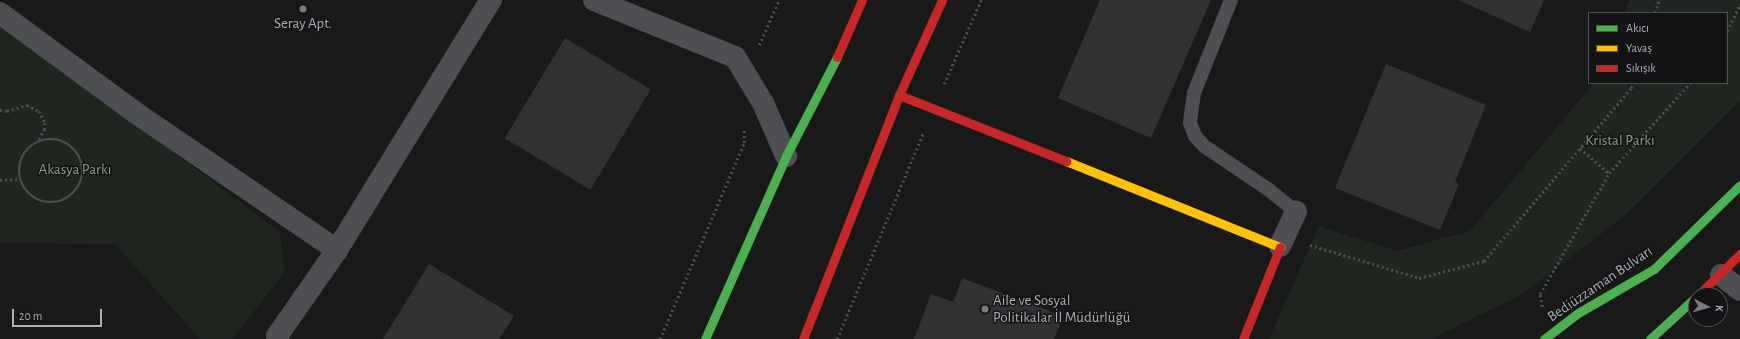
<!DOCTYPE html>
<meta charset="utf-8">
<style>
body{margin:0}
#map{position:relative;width:1740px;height:339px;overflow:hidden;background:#191919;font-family:"Alegreya Sans",sans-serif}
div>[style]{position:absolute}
.green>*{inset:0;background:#1f261f}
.building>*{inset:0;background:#323233;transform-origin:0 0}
.path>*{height:2.5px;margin-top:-1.25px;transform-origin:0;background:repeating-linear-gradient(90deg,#4f5053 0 2px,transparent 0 5px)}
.path>.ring{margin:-1.25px;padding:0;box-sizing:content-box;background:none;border:2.5px solid #4f5053;border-radius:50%}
.lane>*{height:14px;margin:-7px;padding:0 7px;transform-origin:7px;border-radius:7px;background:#4d4f52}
.street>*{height:22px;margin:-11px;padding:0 11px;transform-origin:11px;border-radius:11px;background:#4d4f52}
.fast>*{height:9px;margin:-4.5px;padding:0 4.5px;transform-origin:4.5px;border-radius:4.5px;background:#4caf50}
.slow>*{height:9px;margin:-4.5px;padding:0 4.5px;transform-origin:4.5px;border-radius:4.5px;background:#ffc107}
.jam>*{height:9px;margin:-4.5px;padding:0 4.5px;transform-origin:4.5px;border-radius:4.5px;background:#c62828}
.dots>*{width:11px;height:11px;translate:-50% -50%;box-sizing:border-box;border:2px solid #131315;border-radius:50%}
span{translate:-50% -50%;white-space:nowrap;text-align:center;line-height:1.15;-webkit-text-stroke:3px #131315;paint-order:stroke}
.poi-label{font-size:15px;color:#abb1b9}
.left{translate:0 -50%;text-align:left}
.park-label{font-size:15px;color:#86a284}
.street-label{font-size:15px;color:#abb1b9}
.legend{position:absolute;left:1588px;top:12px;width:140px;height:72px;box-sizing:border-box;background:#131315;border:1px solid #505257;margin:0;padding:5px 7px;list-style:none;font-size:12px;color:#abb1b9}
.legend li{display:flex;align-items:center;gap:8px;height:20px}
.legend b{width:20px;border:1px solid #505257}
.north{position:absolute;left:1688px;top:287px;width:40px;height:40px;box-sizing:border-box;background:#131315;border:1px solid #505257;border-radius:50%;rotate:96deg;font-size:11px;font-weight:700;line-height:16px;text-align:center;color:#abb1b9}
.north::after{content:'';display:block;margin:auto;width:14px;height:18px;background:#787c81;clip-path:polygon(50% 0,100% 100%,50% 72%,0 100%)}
.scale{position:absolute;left:12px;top:309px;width:90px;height:18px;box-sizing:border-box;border:2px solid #abb1b9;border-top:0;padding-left:5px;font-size:12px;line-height:14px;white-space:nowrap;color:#abb1b9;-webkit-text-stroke:3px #131315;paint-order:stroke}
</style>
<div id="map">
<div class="green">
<i style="clip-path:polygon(1629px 0,1740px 0,1740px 101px,1628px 213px,1523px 294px,1431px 339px,1269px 339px,1319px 226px,1397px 251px,1470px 231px,1594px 83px,1727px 83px,1727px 13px,1624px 13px)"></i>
<i style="clip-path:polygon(0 22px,280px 232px,285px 272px,232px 339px,200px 339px,115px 244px,0 243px)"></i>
</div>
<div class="building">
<i style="clip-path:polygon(1100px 0,1211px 0,1151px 138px,1058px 98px)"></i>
<i style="clip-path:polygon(1458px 0,1544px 0,1530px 32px)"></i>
<i style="left:565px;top:38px;width:100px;height:117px;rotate:31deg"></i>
<i style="clip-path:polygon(1386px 64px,1486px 105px,1455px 182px,1459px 184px,1440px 230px,1335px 188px)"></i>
<i style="clip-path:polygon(429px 264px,514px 316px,499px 339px,383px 339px)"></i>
<i style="clip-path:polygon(962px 278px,1063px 316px,1054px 339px,914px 339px,931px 294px,953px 302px)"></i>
</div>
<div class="path">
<i style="left:1655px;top:13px;width:14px;rotate:-73deg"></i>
<i style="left:1727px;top:31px;width:30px;rotate:-64deg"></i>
<i style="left:759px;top:45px;width:49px;rotate:-66deg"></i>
<i style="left:944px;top:84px;width:92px;rotate:-66.2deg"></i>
<i style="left:0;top:110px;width:7px;rotate:8deg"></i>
<i style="left:7px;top:111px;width:21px;rotate:-17deg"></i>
<i style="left:27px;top:105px;width:13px;rotate:27deg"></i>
<i style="left:39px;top:111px;width:13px;rotate:63deg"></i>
<i style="left:45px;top:123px;width:6px;rotate:90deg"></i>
<i style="left:45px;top:129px;width:13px;rotate:119deg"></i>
<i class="ring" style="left:19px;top:139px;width:61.5px;height:61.5px"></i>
<i style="left:1580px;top:148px;width:38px;rotate:41deg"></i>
<i style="left:0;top:180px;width:19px;rotate:-3deg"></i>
<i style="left:1310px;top:245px;width:114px;rotate:16.8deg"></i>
<i style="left:1419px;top:278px;width:67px;rotate:-14.7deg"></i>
<i style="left:1484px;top:261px;width:227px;rotate:-49.6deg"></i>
<i style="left:1631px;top:88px;width:5px;rotate:-68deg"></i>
<i style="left:1542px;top:307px;width:13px;rotate:-99deg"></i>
<i style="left:1540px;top:294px;width:139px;rotate:-60.3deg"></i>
<i style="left:1609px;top:173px;width:121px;rotate:-48deg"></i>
<i style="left:660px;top:339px;width:213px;rotate:-66.8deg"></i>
<i style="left:744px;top:143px;width:14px;rotate:-90deg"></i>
<i style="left:837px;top:339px;width:223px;rotate:-67.3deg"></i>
</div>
<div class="lane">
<i style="left:1231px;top:0;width:100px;rotate:111.7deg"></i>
<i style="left:1194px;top:93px;width:30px;rotate:98deg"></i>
<i style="left:1190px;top:123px;width:14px;rotate:69deg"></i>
<i style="left:1195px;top:136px;width:13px;rotate:48deg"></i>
<i style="left:1204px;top:146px;width:78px;rotate:34.1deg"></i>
<i style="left:1269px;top:190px;width:35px;rotate:39deg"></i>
</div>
<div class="street">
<i style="left:594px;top:0;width:152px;rotate:22deg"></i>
<i style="left:735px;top:57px;width:54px;rotate:58.7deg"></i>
<i style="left:763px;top:103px;width:58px;rotate:66.5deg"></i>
<i style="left:0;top:13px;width:172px;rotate:36.3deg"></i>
<i style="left:139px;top:115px;width:240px;rotate:34.3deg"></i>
<i style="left:1280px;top:246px;width:38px;rotate:-65deg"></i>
<i style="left:1721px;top:275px;width:24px;rotate:38deg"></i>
<i style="left:278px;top:339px;width:3px;rotate:-108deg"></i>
<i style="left:277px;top:336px;width:105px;rotate:-55.1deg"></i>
<i style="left:337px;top:250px;width:294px;rotate:-58.4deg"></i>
</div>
<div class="fast">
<i style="left:705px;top:339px;width:200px;rotate:-66.1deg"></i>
<i style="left:786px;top:156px;width:111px;rotate:-62.7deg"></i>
<i style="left:1544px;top:339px;width:43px;rotate:-37.4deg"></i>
<i style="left:1578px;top:313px;width:88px;rotate:-30.1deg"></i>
<i style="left:1654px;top:269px;width:120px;rotate:-44.3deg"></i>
<i style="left:1650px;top:339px;width:62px;rotate:-42.4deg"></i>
</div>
<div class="slow">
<i style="left:1066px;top:161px;width:231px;rotate:21.9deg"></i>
</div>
<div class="jam">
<i style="left:837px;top:57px;width:62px;rotate:-66.3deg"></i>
<i style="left:899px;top:95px;width:180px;rotate:21.6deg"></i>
<i style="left:1698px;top:295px;width:59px;rotate:-44.3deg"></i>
<i style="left:803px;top:339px;width:262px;rotate:-68.5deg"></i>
<i style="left:899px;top:95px;width:104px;rotate:-65.6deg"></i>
<i style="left:1243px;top:339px;width:99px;rotate:-68.1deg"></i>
</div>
<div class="dots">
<i style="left:303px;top:9px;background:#787c81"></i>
<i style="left:985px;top:309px;background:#787c81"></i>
</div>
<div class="poi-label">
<span style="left:303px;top:24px">Seray Apt.</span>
<span class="left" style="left:993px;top:309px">Aile ve Sosyal<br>Politikalar İl Müdürlüğü</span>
</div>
<div class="park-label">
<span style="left:1620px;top:141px">Kristal Parkı</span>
<span style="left:75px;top:170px">Akasya Parkı</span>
</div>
<div class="street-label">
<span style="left:1600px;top:284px;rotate:-34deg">Bediüzzaman Bulvarı</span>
</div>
<ul class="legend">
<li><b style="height:5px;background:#4caf50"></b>Akıcı</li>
<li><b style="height:5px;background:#ffc107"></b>Yavaş</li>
<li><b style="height:5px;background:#c62828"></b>Sıkışık</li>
</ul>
<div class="north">K</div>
<div class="scale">20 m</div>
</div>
